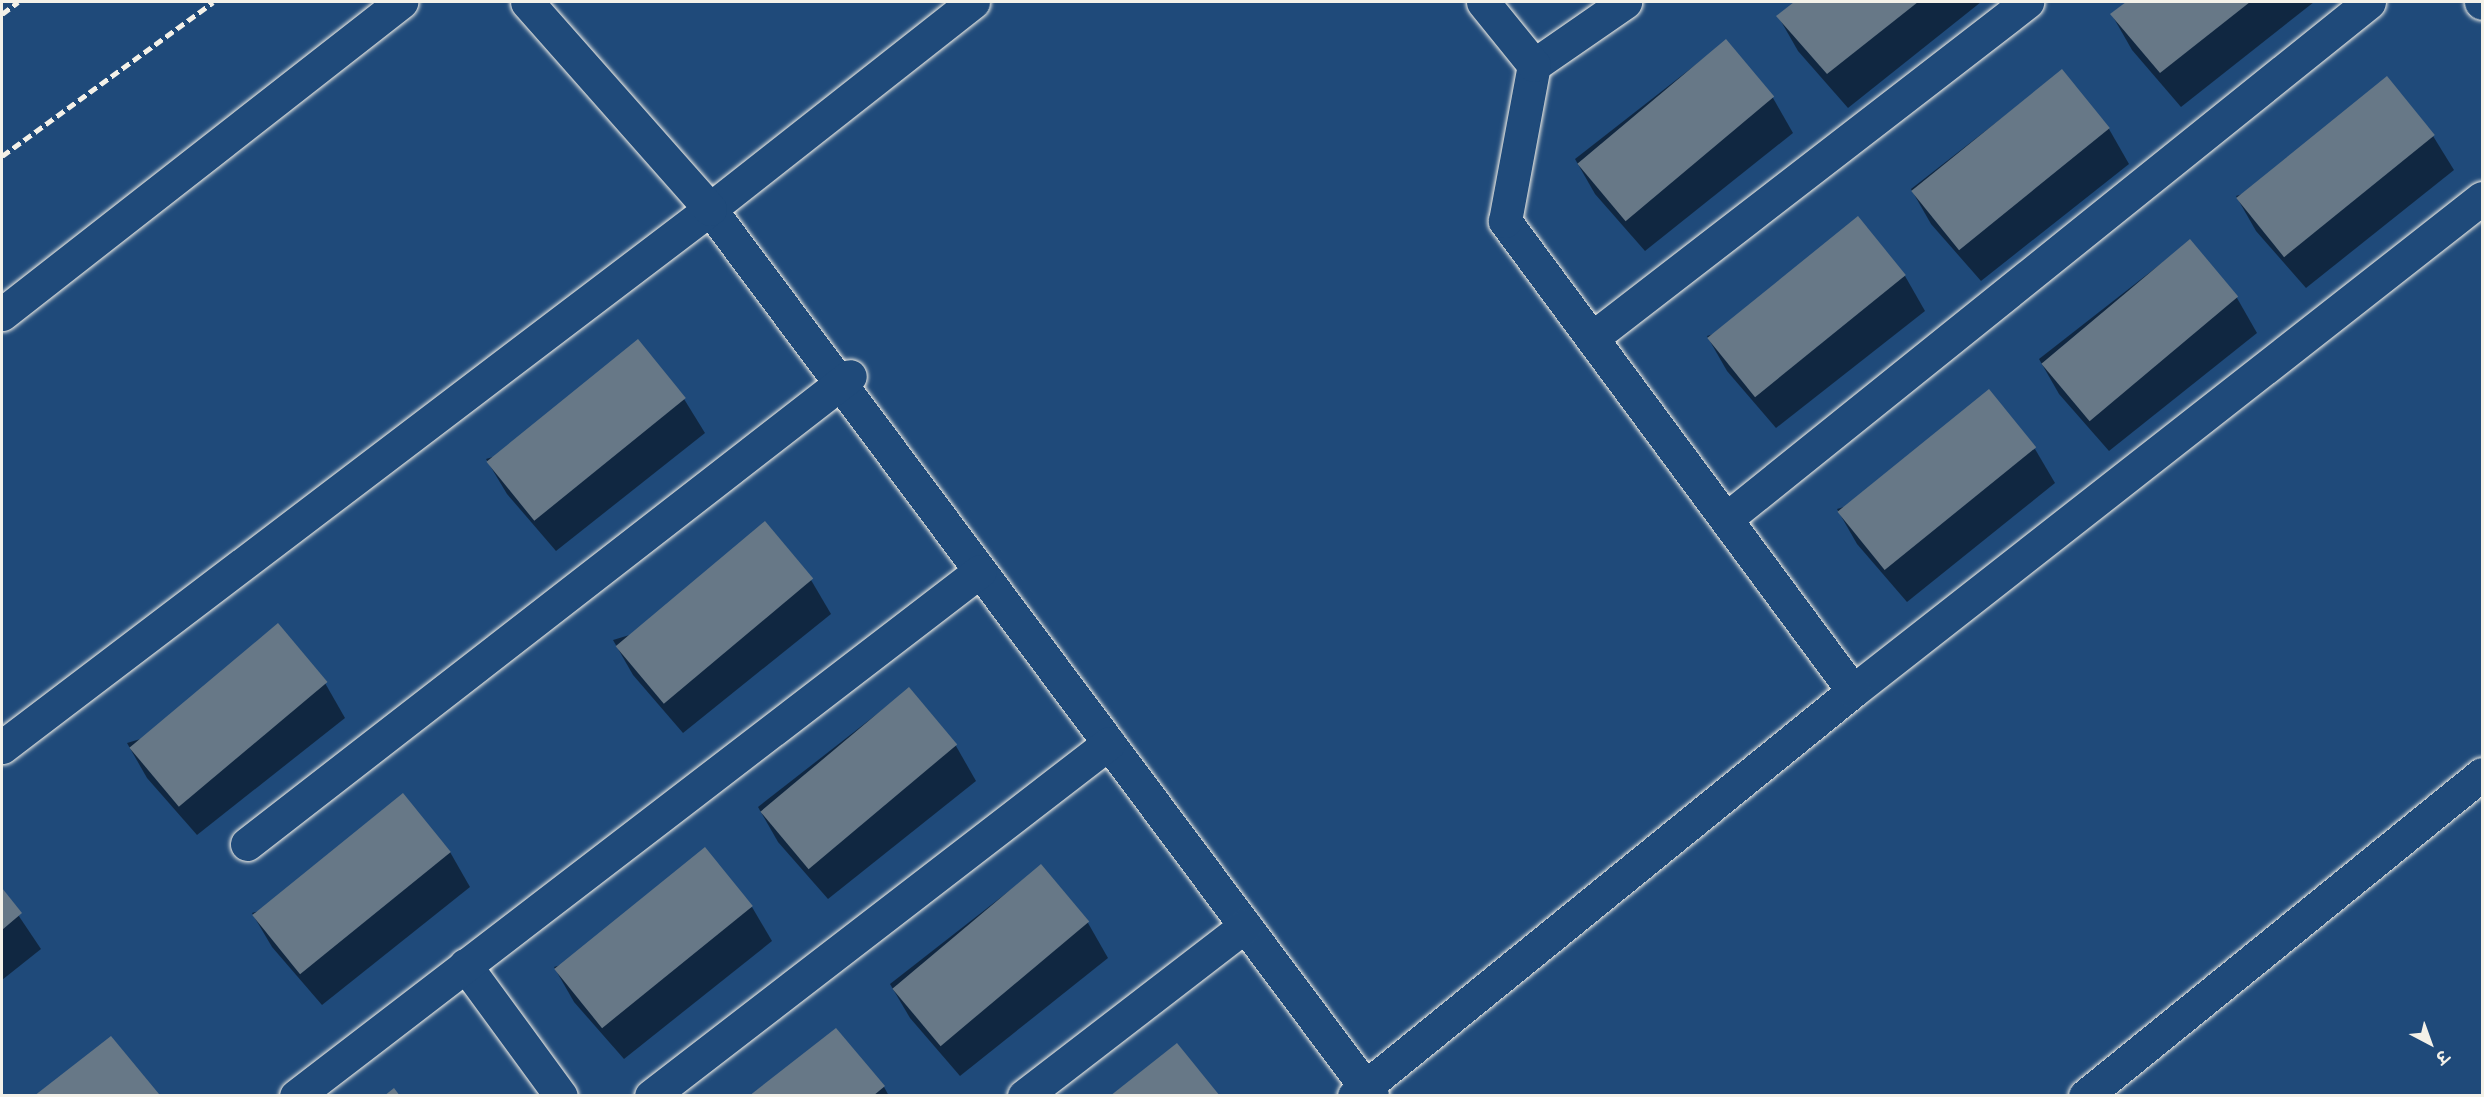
<!DOCTYPE html>
<meta charset="utf-8">
<style>
body{margin:0}
#map{position:relative;width:2484px;height:1097px;overflow:hidden;background:#1f4a7a;font-family:Itim,"Playpen Sans Deva",sans-serif}
div>[style]{position:absolute}
.shadow>*{inset:0;background:#0007}
.building>*{inset:0;background:#677887;transform-origin:0 0}
.roads{filter:drop-shadow(0 0 2px #f4f1e8) drop-shadow(0 0 2px #f4f1e8)}
.minor>*{height:33px;margin:-16.5px;padding:0 16.5px;transform-origin:16.5px;border-radius:16.5px;background:#1f4a7a}
.rail>*{height:4.5px;margin-top:-2.25px;transform-origin:0;background:repeating-linear-gradient(90deg,#f4f1e8 0 9px,transparent 0 13.5px)}
span{translate:-50% -50%;white-space:nowrap;text-align:center;line-height:1.15;-webkit-text-stroke:4.5px #1f4a7a;paint-order:stroke}
.frame{position:absolute;inset:0;border:3px solid #f4f1e8;pointer-events:none}
.north{position:absolute;left:2400px;top:1013px;width:60px;height:60px;-webkit-text-stroke:4px #1f4a7a;paint-order:stroke;rotate:139deg;font-size:16px;font-weight:700;line-height:24px;text-align:center;color:#f4f1e8}
.north::after{content:'';display:block;margin:auto;width:21px;height:27px;background:#f4f1e8;clip-path:polygon(50% 0,100% 100%,50% 72%,0 100%)}
</style>
<div id="map">
<div class="shadow">
<i style="clip-path:polygon(1797px 2px,1981px 2px,1848px 108px,1798px 51px,1778px 16px)"></i>
<i style="clip-path:polygon(2129px 2px,2314px 2px,2181px 107px,2132px 50px,2112px 15px)"></i>
<i style="clip-path:polygon(1726px 41px,1773px 98px,1793px 133px,1645px 251px,1595px 194px,1575px 159px)"></i>
<i style="clip-path:polygon(2062px 71px,2109px 129px,2129px 164px,1981px 281px,1931px 224px,1911px 189px)"></i>
<i style="clip-path:polygon(2433px 136px,2454px 170px,2306px 288px,2256px 231px,2236px 196px)"></i>
<i style="clip-path:polygon(2190px 241px,2237px 298px,2257px 333px,2109px 451px,2059px 394px,2039px 359px)"></i>
<i style="clip-path:polygon(1905px 276px,1925px 311px,1776px 428px,1727px 371px,1707px 336px)"></i>
<i style="clip-path:polygon(684px 399px,705px 433px,556px 551px,507px 494px,486px 459px)"></i>
<i style="clip-path:polygon(2035px 449px,2055px 483px,1907px 602px,1857px 544px,1837px 509px)"></i>
<i style="clip-path:polygon(811px 580px,831px 614px,683px 733px,633px 675px,613px 640px)"></i>
<i style="clip-path:polygon(325px 683px,345px 718px,197px 835px,147px 778px,127px 743px)"></i>
<i style="clip-path:polygon(909px 689px,956px 746px,976px 781px,828px 899px,778px 842px,758px 807px)"></i>
<i style="clip-path:polygon(450px 852px,470px 887px,322px 1005px,272px 947px,252px 913px)"></i>
<i style="clip-path:polygon(1041px 866px,1088px 923px,1108px 958px,960px 1076px,910px 1018px,890px 984px)"></i>
<i style="clip-path:polygon(2px 891px,41px 949px,2px 980px)"></i>
<i style="clip-path:polygon(752px 907px,772px 941px,624px 1059px,574px 1002px,554px 967px)"></i>
<i style="clip-path:polygon(111px 1038px,159px 1096px,37px 1096px)"></i>
<i style="clip-path:polygon(884px 1087px,889px 1096px,752px 1096px)"></i>
</div>
<div class="building">
<i style="clip-path:polygon(1794px 2px,1918px 2px,1827px 74px,1776px 16px)"></i>
<i style="clip-path:polygon(2126px 2px,2250px 2px,2160px 73px,2110px 14px)"></i>
<i style="left:1726px;top:39px;width:75px;height:194px;rotate:50deg"></i>
<i style="left:2062px;top:69px;width:76px;height:194px;rotate:51deg"></i>
<i style="left:2387px;top:76px;width:76px;height:194px;rotate:51deg"></i>
<i style="left:1858px;top:216px;width:76px;height:194px;rotate:51deg"></i>
<i style="left:2190px;top:239px;width:75px;height:194px;rotate:50deg"></i>
<i style="left:638px;top:339px;width:76px;height:195px;rotate:51deg"></i>
<i style="left:1989px;top:389px;width:75px;height:195px;rotate:51deg"></i>
<i style="left:765px;top:521px;width:75px;height:195px;rotate:50deg"></i>
<i style="left:278px;top:623px;width:77px;height:194px;rotate:50deg"></i>
<i style="left:909px;top:687px;width:75px;height:194px;rotate:50deg"></i>
<i style="left:403px;top:793px;width:76px;height:194px;rotate:51deg"></i>
<i style="left:705px;top:847px;width:76px;height:194px;rotate:51deg"></i>
<i style="left:1041px;top:864px;width:75px;height:194px;rotate:50deg"></i>
<i style="clip-path:polygon(2px 888px,22px 913px,2px 930px)"></i>
<i style="clip-path:polygon(836px 1028px,885px 1086px,873px 1096px,749px 1096px)"></i>
<i style="clip-path:polygon(111px 1036px,159px 1094px,34px 1096px)"></i>
<i style="clip-path:polygon(1177px 1043px,1220px 1096px,1110px 1096px)"></i>
<i style="clip-path:polygon(394px 1088px,400px 1096px,384px 1096px)"></i>
</div>
<div class="roads">
<div class="minor">
<i style="left:973px;top:2px;width:335px;rotate:141.8deg"></i>
<i style="left:710px;top:209px;width:1107px;rotate:53.26deg"></i>
<i style="left:2481px;top:2px;width:1px;rotate:45deg"></i>
<i style="left:1534px;top:65px;width:111px;rotate:-34.7deg"></i>
<i style="left:2px;top:314px;width:507px;rotate:-38.02deg"></i>
<i style="left:1592px;top:338px;width:550px;rotate:-37.68deg"></i>
<i style="left:1726px;top:519px;width:825px;rotate:-38.8deg"></i>
<i style="left:1853px;top:691px;width:799px;rotate:-38.09deg"></i>
<i style="left:2px;top:747px;width:889px;rotate:-37.23deg"></i>
<i style="left:710px;top:209px;width:276px;rotate:-131.5deg"></i>
<i style="left:247px;top:844px;width:763px;rotate:-37.82deg"></i>
<i style="left:465px;top:965px;width:162px;rotate:53.8deg"></i>
<i style="left:296px;top:1096px;width:862px;rotate:-37.51deg"></i>
<i style="left:651px;top:1096px;width:578px;rotate:-37.62deg"></i>
<i style="left:1024px;top:1096px;width:279px;rotate:-37.6deg"></i>
<i style="left:1354px;top:1096px;width:643px;rotate:-39.06deg"></i>
<i style="left:1853px;top:691px;width:585px;rotate:-126.52deg"></i>
<i style="left:1505px;top:221px;width:159px;rotate:-79.5deg"></i>
<i style="left:1534px;top:65px;width:81px;rotate:-129deg"></i>
<i style="left:2085px;top:1096px;width:511px;rotate:-39.04deg"></i>
</div>
</div>
<div class="rail">
<i style="left:2px;top:14px;width:20px;rotate:-37deg"></i>
<i style="left:2px;top:156px;width:261px;rotate:-36.1deg"></i>
</div>
<div class="frame"></div>
<div class="north">उ</div>
</div>
